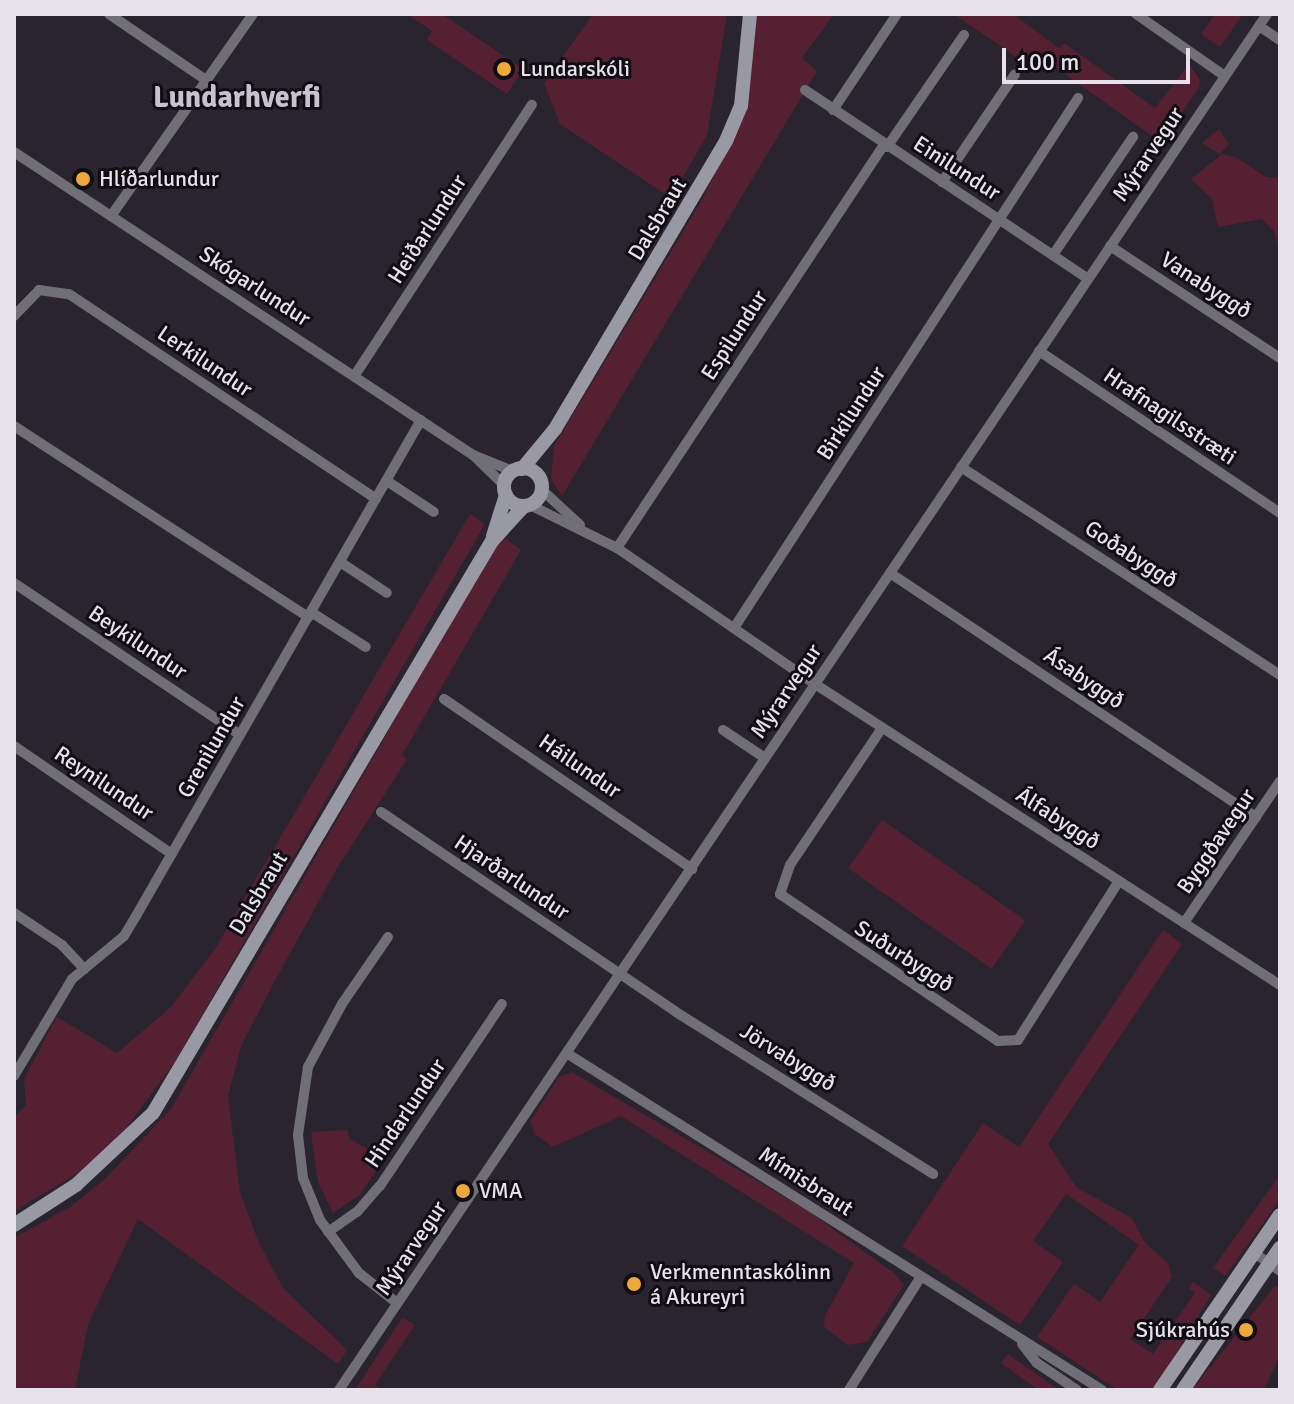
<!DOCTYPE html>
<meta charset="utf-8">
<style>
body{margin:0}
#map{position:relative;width:1294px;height:1404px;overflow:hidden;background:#2a242f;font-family:Signika,sans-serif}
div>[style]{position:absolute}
.green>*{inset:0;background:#562033;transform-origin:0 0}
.street>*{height:10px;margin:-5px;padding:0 5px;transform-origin:5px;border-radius:5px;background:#706f76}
.secondary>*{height:14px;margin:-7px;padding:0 7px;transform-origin:7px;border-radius:7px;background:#9999a3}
.secondary>.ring{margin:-7px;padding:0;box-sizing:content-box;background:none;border:14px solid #9999a3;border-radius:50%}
.dots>*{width:22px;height:22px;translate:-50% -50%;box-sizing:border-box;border:4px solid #110e13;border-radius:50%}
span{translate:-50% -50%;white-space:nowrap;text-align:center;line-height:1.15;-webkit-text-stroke:6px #110e13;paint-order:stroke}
.poi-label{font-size:22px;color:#e7e2ea}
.left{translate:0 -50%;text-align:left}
.right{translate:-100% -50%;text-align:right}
.street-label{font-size:22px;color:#e7e2ea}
.district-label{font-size:30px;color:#cac1d0;font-weight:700}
.frame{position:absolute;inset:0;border:16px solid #e7e2ea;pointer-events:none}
.scale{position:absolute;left:1002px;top:48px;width:188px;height:36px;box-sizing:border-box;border:4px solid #e7e2ea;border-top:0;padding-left:10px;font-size:24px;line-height:28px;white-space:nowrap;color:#e7e2ea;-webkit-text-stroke:6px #110e13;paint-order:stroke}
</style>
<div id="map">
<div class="green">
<i style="clip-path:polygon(407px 14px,442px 14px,523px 69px,507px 94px,427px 40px,432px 31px)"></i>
<i style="clip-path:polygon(593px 14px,727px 14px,707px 135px,671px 198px,560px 124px,544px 83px)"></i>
<i style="clip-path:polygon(756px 14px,834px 14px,802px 58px,817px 71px,562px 496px,551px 479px,554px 446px,701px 202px,747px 110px)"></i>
<i style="clip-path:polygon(954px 14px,1013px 14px,1059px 48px,1064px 43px,1155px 108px,1189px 64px,1200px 80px,1199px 87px,1162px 143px,1038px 55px,1029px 66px)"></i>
<i style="clip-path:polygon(1215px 14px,1243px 14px,1220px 47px,1201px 34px)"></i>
<i style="clip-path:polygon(1219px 129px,1229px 144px,1220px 154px,1236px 157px,1266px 177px,1280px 178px,1280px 258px,1275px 233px,1262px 219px,1218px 227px,1212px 199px,1191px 179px,1221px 155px,1202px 143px)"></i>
<i style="clip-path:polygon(470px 514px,485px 524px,175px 1062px,121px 1135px,83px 1170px,14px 1211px,14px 1118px,26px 1105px,24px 1079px,57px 1017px,117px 1053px,171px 1007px,215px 949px)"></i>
<i style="clip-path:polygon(501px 535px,521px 550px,402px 755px,407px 759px,336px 870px,272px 986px,241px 1046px,228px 1096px,240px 1192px,258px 1241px,283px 1288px,347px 1350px,338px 1364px,138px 1219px,88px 1324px,75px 1390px,14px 1390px,14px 1238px,70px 1207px,105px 1179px,171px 1109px)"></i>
<i style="left:882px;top:820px;width:175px;height:59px;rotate:35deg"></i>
<i style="clip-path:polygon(1163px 930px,1182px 944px,1048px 1144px,1076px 1187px,1132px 1218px,1145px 1243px,1168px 1263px,1172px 1277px,1130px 1339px,1153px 1354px,1195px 1293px,1189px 1288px,1193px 1282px,1211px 1295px,1154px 1390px,1118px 1390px,1037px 1337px,1074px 1284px,1100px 1302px,1139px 1245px,1066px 1194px,1033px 1241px,1063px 1262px,1020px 1325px,902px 1246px,983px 1123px,1019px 1147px)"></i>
<i style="clip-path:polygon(572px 1072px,808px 1211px,895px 1274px,904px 1285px,867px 1342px,848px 1345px,824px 1327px,825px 1316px,854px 1263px,621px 1116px,553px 1147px,535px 1134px,530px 1122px,559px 1077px)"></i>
<i style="clip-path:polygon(347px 1130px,350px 1139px,384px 1158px,360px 1195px,333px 1213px,318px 1182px,311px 1132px)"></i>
<i style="clip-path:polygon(1280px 1175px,1280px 1200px,1225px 1276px,1213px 1268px)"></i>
<i style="clip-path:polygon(1274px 1287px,1280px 1287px,1280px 1354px,1264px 1390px,1192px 1390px)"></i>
<i style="clip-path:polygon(402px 1318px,415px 1325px,375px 1385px,382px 1390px,355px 1390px)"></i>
<i style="clip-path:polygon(1008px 1354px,1059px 1390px,1038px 1390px,1001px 1363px)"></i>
</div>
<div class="street">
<i style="left:109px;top:14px;width:117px;rotate:34.2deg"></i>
<i style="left:1136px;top:14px;width:108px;rotate:34.9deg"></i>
<i style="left:1259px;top:26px;width:25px;rotate:34deg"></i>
<i style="left:805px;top:90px;width:340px;rotate:33.7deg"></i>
<i style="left:833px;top:110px;width:115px;rotate:-56.3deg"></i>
<i style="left:887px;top:147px;width:136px;rotate:-55.5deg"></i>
<i style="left:14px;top:152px;width:550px;rotate:33.43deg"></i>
<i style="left:473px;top:455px;width:43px;rotate:44.1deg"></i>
<i style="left:942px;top:182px;width:130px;rotate:-55.9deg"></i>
<i style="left:111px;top:216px;width:247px;rotate:-54.9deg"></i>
<i style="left:1110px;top:246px;width:204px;rotate:33.4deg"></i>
<i style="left:1053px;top:255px;width:143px;rotate:-55.9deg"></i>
<i style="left:14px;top:316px;width:36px;rotate:-46deg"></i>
<i style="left:39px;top:290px;width:30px;rotate:8deg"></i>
<i style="left:69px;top:294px;width:369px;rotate:33.7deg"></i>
<i style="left:1039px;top:351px;width:290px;rotate:33.9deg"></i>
<i style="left:355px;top:375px;width:323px;rotate:-56.8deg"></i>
<i style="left:14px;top:426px;width:351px;rotate:33deg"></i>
<i style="left:473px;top:455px;width:43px;rotate:21.8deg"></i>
<i style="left:961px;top:467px;width:381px;rotate:33.1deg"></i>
<i style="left:387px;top:481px;width:56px;rotate:33.4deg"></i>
<i style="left:541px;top:489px;width:53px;rotate:42.7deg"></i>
<i style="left:530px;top:505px;width:97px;rotate:26.3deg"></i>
<i style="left:617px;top:548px;width:240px;rotate:34.5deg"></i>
<i style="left:815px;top:684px;width:554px;rotate:32.92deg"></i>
<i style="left:617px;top:548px;width:484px;rotate:-56.5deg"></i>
<i style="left:340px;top:562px;width:56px;rotate:33.4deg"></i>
<i style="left:890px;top:573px;width:440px;rotate:33.7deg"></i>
<i style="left:14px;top:583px;width:272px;rotate:33.9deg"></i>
<i style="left:311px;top:612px;width:65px;rotate:32.5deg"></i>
<i style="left:734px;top:628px;width:632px;rotate:-57.01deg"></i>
<i style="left:444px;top:699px;width:301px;rotate:34.4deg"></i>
<i style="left:882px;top:728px;width:165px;rotate:123.9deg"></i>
<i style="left:790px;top:865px;width:31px;rotate:109deg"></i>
<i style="left:780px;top:894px;width:263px;rotate:34deg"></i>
<i style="left:998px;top:1041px;width:20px;rotate:-3deg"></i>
<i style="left:1018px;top:1040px;width:188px;rotate:-57.6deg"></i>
<i style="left:723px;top:730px;width:50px;rotate:33.7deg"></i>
<i style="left:14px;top:746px;width:191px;rotate:34.4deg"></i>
<i style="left:381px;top:812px;width:356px;rotate:34.1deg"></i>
<i style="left:676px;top:1012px;width:304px;rotate:32.2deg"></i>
<i style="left:14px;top:913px;width:58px;rotate:33.7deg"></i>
<i style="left:62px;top:945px;width:33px;rotate:47deg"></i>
<i style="left:1184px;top:923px;width:171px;rotate:-55.9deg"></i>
<i style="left:388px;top:937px;width:81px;rotate:124.5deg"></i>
<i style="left:342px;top:1004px;width:72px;rotate:118.4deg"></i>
<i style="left:308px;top:1067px;width:69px;rotate:98.4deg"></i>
<i style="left:298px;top:1135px;width:43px;rotate:83.4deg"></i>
<i style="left:303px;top:1178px;width:45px;rotate:68deg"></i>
<i style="left:320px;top:1220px;width:66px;rotate:53.7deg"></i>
<i style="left:359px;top:1273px;width:48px;rotate:38.3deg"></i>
<i style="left:568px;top:1054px;width:631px;rotate:32.18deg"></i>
<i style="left:14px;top:1076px;width:113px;rotate:-59.1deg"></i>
<i style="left:72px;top:979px;width:67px;rotate:-39.6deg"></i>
<i style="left:124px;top:936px;width:23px;rotate:-59deg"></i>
<i style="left:136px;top:916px;width:572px;rotate:-60.12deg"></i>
<i style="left:328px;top:1232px;width:35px;rotate:-35deg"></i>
<i style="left:357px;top:1212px;width:35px;rotate:-49deg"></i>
<i style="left:380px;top:1186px;width:219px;rotate:-56.2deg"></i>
<i style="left:1253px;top:1252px;width:33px;rotate:35deg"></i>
<i style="left:1022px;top:1344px;width:24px;rotate:52deg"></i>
<i style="left:1037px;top:1363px;width:48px;rotate:34deg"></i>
<i style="left:339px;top:1390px;width:1660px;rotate:-56deg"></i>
<i style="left:849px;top:1390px;width:133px;rotate:-57.6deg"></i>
</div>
<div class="secondary">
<i class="ring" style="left:504px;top:468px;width:24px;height:24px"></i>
<i style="left:522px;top:469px;width:52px;rotate:-50.5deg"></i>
<i style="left:555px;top:429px;width:335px;rotate:-59.3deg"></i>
<i style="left:726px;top:141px;width:38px;rotate:-67deg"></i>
<i style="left:741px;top:106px;width:92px;rotate:-84.4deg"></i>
<i style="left:493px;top:536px;width:43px;rotate:-72.4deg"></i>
<i style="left:14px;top:1225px;width:74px;rotate:-32.8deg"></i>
<i style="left:76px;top:1185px;width:105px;rotate:-43.1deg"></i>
<i style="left:153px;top:1113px;width:665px;rotate:-59.35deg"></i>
<i style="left:492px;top:541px;width:47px;rotate:-47.6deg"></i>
<i style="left:1160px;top:1390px;width:212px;rotate:-55.6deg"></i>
<i style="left:1183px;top:1390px;width:172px;rotate:-55.7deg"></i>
</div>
<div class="dots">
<i style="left:504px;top:69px;background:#eda83b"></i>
<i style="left:83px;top:179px;background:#eda83b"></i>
<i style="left:463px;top:1191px;background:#eda83b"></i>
<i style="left:634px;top:1284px;background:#eda83b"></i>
<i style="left:1246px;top:1330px;background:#eda83b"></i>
</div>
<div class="poi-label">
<span class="left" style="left:520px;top:69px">Lundarskóli</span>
<span class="left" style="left:99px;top:179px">Hlíðarlundur</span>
<span class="left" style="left:479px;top:1191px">VMA</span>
<span class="left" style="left:650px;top:1284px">Verkmenntaskólinn<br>á Akureyri</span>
<span class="right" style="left:1230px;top:1330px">Sjúkrahús</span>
</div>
<div class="street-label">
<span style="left:1148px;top:154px;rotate:-56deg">Mýrarvegur</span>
<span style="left:957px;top:168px;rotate:33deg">Einilundur</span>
<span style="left:657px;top:219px;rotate:-59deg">Dalsbraut</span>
<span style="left:427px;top:229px;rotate:-57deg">Heiðarlundur</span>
<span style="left:1206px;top:285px;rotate:33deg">Vanabyggð</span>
<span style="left:255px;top:286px;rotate:33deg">Skógarlundur</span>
<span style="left:734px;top:335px;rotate:-57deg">Espilundur</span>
<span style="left:205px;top:361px;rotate:34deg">Lerkilundur</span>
<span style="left:851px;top:413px;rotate:-57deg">Birkilundur</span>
<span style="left:1170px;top:416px;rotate:34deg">Hrafnagilsstræti</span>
<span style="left:1131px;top:554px;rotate:33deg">Goðabyggð</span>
<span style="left:138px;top:642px;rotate:34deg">Beykilundur</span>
<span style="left:1084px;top:678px;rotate:34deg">Ásabyggð</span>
<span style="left:786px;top:691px;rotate:-56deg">Mýrarvegur</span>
<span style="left:211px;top:747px;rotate:-60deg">Grenilundur</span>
<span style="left:580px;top:766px;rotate:35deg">Háilundur</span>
<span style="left:104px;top:783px;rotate:34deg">Reynilundur</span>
<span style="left:1058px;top:818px;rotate:33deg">Álfabyggð</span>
<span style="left:1216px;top:841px;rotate:-56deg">Byggðavegur</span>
<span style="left:512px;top:877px;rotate:34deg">Hjarðarlundur</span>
<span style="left:258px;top:893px;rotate:-59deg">Dalsbraut</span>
<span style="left:904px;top:956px;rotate:33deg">Suðurbyggð</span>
<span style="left:788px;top:1057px;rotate:32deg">Jörvabyggð</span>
<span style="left:405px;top:1113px;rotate:-56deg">Hindarlundur</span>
<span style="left:806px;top:1181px;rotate:33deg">Mímisbraut</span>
<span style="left:411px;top:1248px;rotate:-56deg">Mýrarvegur</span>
</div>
<div class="district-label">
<span style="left:237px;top:98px">Lundarhverfi</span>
</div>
<div class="frame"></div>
<div class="scale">100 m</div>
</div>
